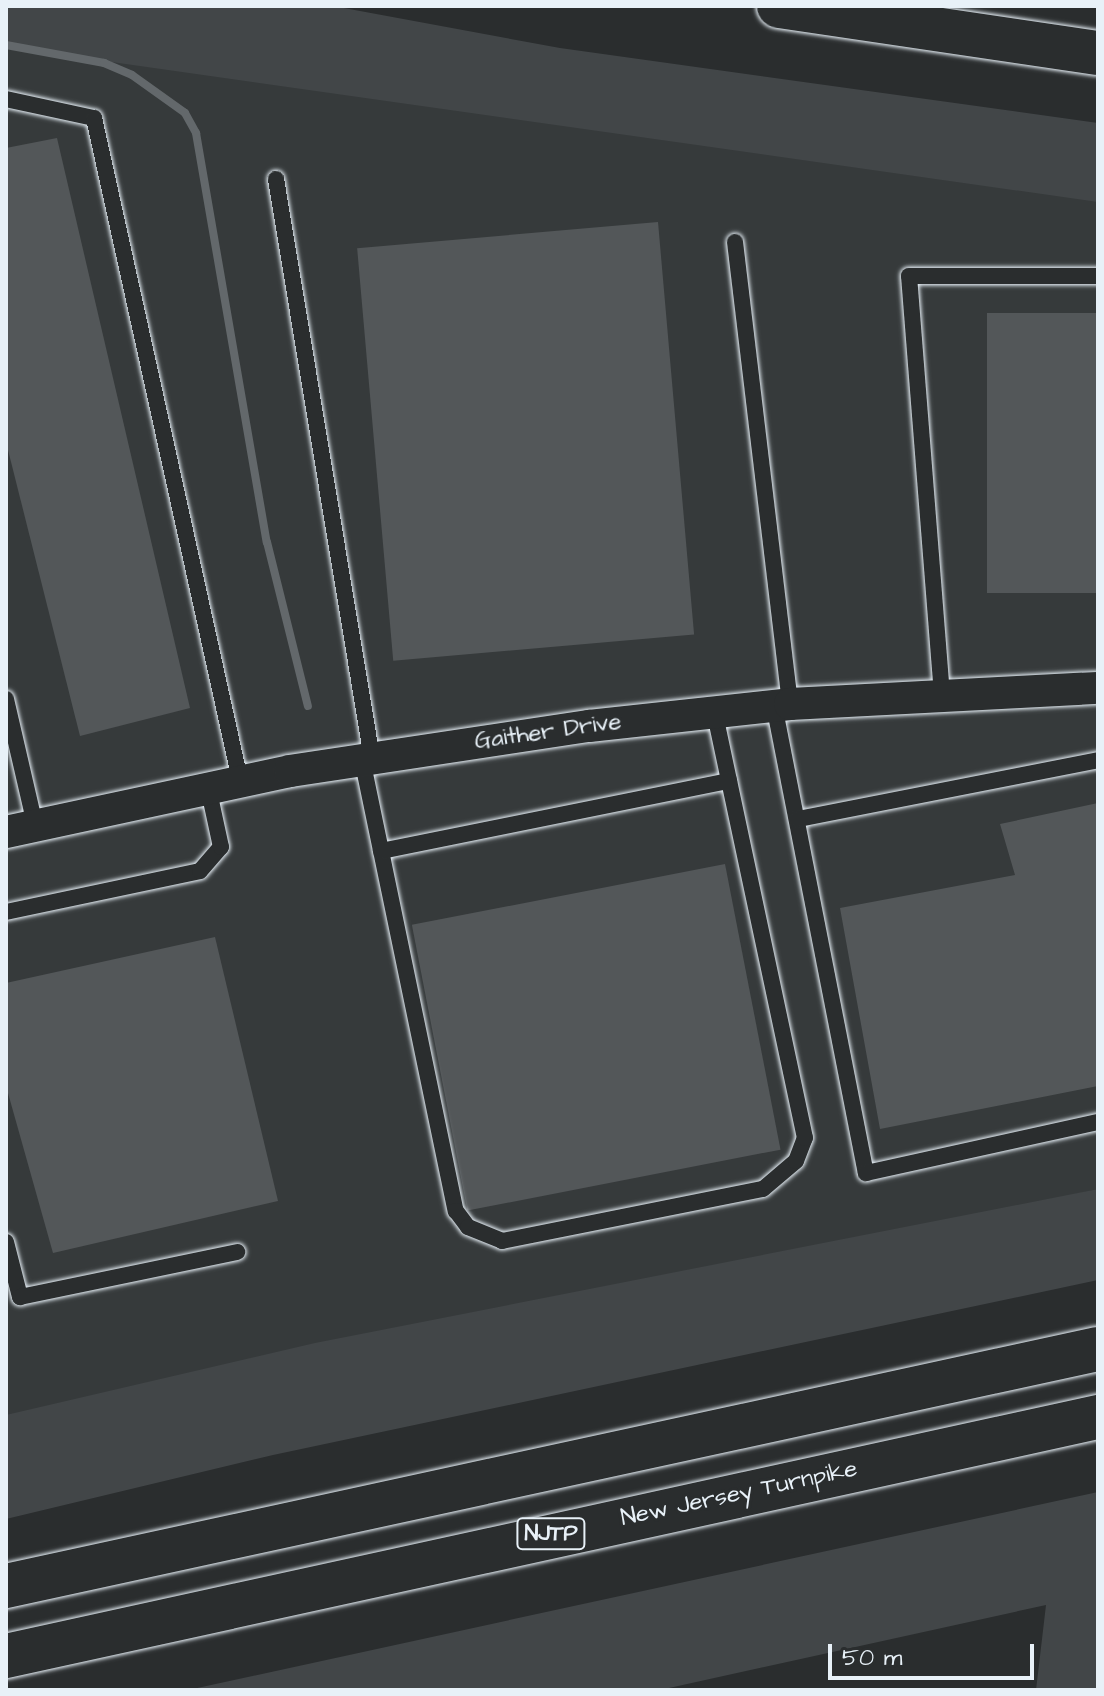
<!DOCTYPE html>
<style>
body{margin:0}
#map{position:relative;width:1104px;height:1696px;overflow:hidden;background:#2a2d2e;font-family:"Architects Daughter",sans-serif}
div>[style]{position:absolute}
.built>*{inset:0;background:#363a3b}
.green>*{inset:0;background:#424648}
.stream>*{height:8px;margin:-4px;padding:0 4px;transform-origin:4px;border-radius:4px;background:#63686b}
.building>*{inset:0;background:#535759;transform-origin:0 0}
.roads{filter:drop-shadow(0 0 2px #e8f1f8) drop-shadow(0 0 2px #e8f1f8)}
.lane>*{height:16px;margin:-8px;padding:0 8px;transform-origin:8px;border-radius:8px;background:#2a2d2e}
.street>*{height:32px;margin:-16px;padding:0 16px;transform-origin:16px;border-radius:16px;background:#2a2d2e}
.highway>*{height:44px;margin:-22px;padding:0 22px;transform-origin:22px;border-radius:22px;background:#2a2d2e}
span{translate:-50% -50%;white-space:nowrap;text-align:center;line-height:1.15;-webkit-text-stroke:6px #2a2d2e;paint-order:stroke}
.shield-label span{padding:2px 6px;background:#2a2d2e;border:2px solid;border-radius:6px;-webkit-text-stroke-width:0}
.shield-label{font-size:22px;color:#e8f1f8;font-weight:700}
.street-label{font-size:24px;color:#e8f1f8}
.frame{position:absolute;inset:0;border:8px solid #e8f1f8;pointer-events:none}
.scale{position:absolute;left:828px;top:1644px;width:206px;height:36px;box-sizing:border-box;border:4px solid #e8f1f8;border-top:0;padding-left:10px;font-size:24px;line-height:28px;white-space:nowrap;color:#e8f1f8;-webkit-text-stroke:6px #2a2d2e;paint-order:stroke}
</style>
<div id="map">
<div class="built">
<i style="clip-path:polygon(6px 6px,1098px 175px,1098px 1189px,6px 1446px)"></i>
</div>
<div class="green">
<i style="clip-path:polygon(6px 6px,333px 6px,560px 48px,1098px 123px,1098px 202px,6px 47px)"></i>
<i style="clip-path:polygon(1098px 1189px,1098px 1280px,273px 1455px,6px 1519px,6px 1415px,315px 1343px)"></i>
<i style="clip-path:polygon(1098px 1492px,1098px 1690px,1036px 1690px,1046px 1605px,660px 1690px,188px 1690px)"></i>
</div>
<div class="stream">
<i style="left:6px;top:45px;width:100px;rotate:10.4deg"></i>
<i style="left:104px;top:63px;width:30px;rotate:23deg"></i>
<i style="left:132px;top:75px;width:65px;rotate:35.6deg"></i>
<i style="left:185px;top:113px;width:23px;rotate:61deg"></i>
<i style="left:196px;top:133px;width:415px;rotate:80.2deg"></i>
<i style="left:267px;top:542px;width:169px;rotate:76deg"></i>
</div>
<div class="building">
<i style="clip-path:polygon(57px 138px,190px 708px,80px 736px,6px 442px,6px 148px)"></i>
<i style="left:658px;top:222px;width:414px;height:302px;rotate:85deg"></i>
<i style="left:987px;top:313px;width:111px;height:280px"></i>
<i style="clip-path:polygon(1098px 803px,1098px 1086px,880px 1129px,840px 908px,1015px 875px,1000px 824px)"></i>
<i style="left:725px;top:864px;width:291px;height:319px;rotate:79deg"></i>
<i style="clip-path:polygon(215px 937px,278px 1201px,53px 1253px,6px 1086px,6px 983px)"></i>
</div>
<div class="roads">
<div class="lane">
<i style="left:6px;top:99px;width:90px;rotate:12.2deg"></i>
<i style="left:94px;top:118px;width:678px;rotate:77.56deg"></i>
<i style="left:276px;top:179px;width:587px;rotate:80.59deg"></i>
<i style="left:735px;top:242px;width:465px;rotate:83.2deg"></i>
<i style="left:942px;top:695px;width:420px;rotate:-94.5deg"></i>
<i style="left:909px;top:276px;width:189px"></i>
<i style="left:6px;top:699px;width:129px;rotate:77deg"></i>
<i style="left:774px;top:705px;width:477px;rotate:78.9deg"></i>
<i style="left:866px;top:1173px;width:238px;rotate:-12.4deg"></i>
<i style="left:362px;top:759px;width:462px;rotate:78.3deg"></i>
<i style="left:456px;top:1211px;width:20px;rotate:53deg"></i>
<i style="left:468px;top:1227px;width:37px;rotate:22deg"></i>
<i style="left:502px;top:1241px;width:266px;rotate:-11.3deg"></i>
<i style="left:763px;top:1189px;width:43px;rotate:-40.3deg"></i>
<i style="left:796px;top:1161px;width:25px;rotate:-69deg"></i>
<i style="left:805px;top:1138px;width:437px;rotate:-102deg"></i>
<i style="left:798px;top:819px;width:306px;rotate:-11.1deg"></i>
<i style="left:381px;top:851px;width:355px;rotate:-11.4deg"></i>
<i style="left:6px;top:912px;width:198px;rotate:-11.9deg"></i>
<i style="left:200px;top:871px;width:32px;rotate:-49deg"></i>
<i style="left:221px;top:847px;width:61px;rotate:-102.2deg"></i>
<i style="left:6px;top:1242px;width:57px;rotate:75.7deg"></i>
<i style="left:20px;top:1297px;width:222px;rotate:-11.7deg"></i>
</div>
<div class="street">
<i style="left:6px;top:832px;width:290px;rotate:-12.1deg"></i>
<i style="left:290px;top:771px;width:302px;rotate:-8.6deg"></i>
<i style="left:589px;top:726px;width:202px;rotate:-6.2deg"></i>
<i style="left:790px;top:704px;width:308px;rotate:-3deg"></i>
</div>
<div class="highway">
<i style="left:779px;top:6px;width:322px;rotate:8.4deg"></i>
<i style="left:6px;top:1586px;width:1117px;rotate:-12.25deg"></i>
<i style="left:6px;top:1656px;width:1118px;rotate:-12.35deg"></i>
</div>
</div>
<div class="shield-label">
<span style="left:551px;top:1534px">NJTP</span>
</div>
<div class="street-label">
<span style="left:548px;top:732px;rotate:-8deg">Gaither Drive</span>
<span style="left:739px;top:1494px;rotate:-12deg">New Jersey Turnpike</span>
</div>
<div class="frame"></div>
<div class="scale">50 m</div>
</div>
